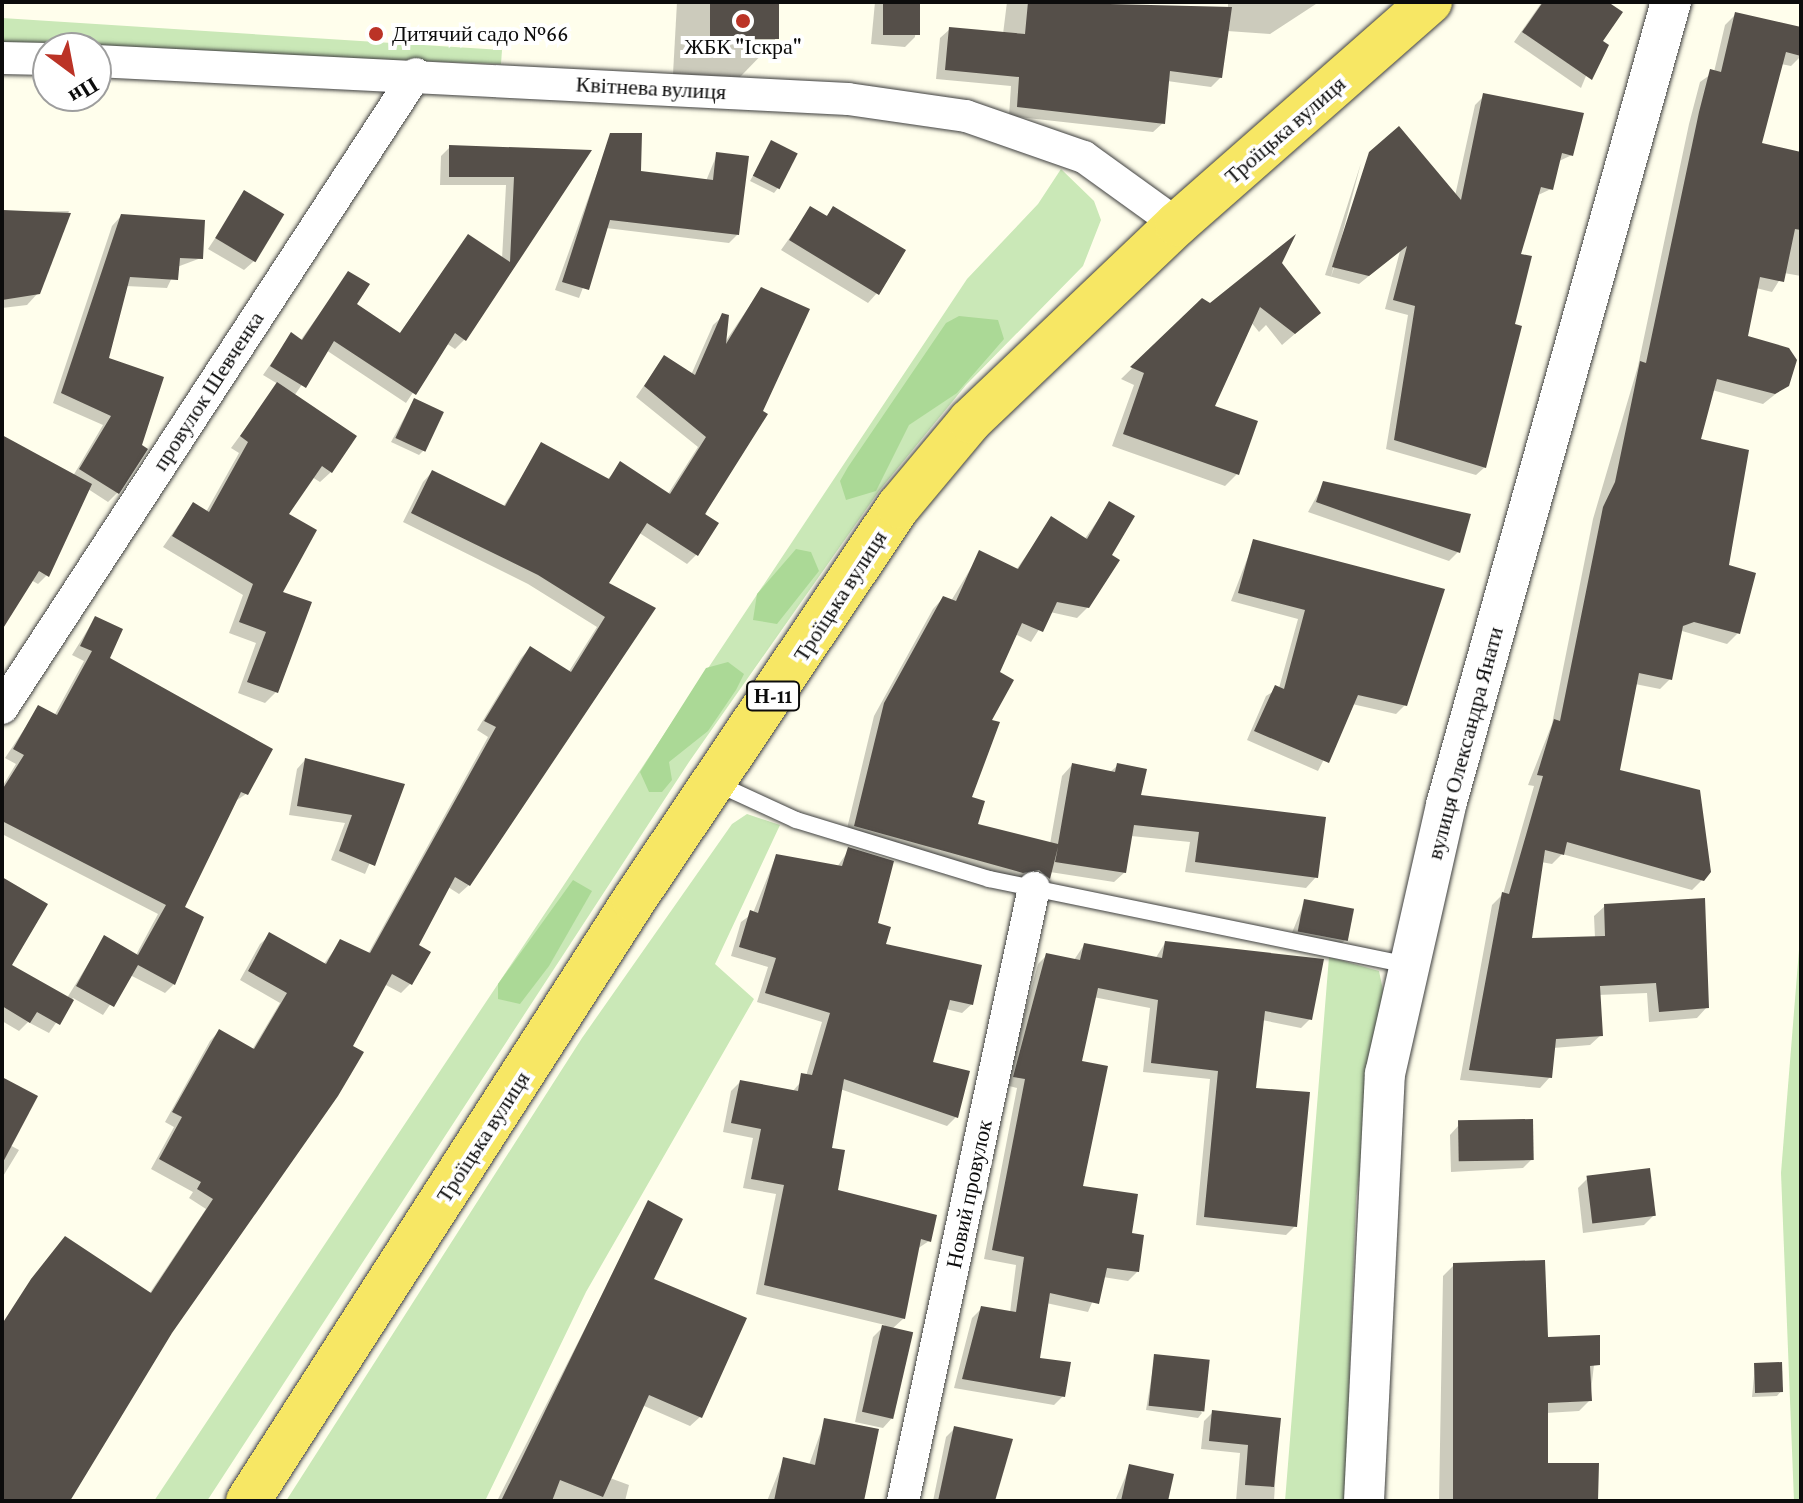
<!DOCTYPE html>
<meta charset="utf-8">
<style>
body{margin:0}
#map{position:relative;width:1803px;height:1503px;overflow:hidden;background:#fffeec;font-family:"Crimson Pro",serif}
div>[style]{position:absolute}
.green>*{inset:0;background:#cae8b7}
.forest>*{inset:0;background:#abd996}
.shadow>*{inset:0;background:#0003}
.building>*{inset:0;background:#554f49;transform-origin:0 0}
.roads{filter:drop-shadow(0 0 2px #3f3f3f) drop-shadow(0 0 2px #3f3f3f)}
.service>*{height:16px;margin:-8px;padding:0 8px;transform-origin:8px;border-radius:8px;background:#fff}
.minor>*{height:32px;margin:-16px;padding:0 16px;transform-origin:16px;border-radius:16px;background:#fff}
.tertiary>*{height:40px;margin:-20px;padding:0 20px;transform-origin:20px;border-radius:20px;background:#fff}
.primary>*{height:44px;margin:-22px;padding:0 22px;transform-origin:22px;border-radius:22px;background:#f7e764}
.dots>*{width:22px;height:22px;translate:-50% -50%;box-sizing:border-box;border:4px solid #fff;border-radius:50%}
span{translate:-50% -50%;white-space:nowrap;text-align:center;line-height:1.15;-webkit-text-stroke:8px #fff;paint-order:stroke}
.shield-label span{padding:2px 6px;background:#fff;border:2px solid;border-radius:6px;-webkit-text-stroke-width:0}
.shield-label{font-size:20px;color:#0c0c0c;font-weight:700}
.poi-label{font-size:22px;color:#0c0c0c}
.left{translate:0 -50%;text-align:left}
.street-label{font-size:22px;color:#0c0c0c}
.frame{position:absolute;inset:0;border:4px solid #0c0c0c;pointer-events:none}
.north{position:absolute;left:32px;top:32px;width:80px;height:80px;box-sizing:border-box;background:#fff;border:2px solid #9e9e9e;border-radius:50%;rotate:148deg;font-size:22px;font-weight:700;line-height:32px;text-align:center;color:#0c0c0c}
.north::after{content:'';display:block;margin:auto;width:28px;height:36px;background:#bb3326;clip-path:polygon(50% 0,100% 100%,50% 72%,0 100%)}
</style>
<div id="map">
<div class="green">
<i style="clip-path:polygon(2px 18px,502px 50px,501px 64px,2px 46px)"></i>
<i style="clip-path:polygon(1061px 169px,1094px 201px,1101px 220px,1083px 266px,966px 385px,879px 491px,689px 762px,207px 1501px,154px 1501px,967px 279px,1038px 204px)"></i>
<i style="clip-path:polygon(747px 814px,780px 825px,715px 964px,754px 999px,586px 1292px,485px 1501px,286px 1501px,582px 1038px,732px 824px)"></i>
<i style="clip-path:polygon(1801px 925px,1801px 1501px,1794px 1501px,1781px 1173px)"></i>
<i style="clip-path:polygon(1329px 957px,1379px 971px,1383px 990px,1356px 1199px,1345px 1501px,1285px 1501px)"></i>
</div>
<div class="forest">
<i style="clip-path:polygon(959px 316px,998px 320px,1004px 339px,957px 393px,909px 425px,876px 491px,846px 500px,840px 481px,848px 467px,946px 323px)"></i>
<i style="clip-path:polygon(796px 549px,811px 552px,819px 571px,777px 624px,753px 620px,757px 594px)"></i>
<i style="clip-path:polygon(728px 662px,744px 674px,736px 690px,708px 731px,669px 762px,672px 780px,662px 792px,649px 792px,640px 772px,706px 668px)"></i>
<i style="clip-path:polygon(573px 880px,592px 891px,549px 966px,520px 1004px,498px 999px,498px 984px)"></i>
</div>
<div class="shadow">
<i style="clip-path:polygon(677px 2px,777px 2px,775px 41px,740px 77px,673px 74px)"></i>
<i style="clip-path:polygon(875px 2px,918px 2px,915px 37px,905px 47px,871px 44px)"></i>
<i style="clip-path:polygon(1007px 2px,1228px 8px,1228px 2px,1319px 2px,1270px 34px,1227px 31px,1221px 77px,1211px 87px,1167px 81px,1163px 123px,1153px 132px,1009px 116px,1011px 86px,936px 79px,940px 38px,950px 29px,1003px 34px)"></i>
<i style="clip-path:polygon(1542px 2px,1604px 2px,1600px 42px,1581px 88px,1514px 42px)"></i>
<i style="clip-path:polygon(1736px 14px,1801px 29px,1801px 56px,1791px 66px,1781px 64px,1759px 144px,1801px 154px,1801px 276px,1784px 273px,1772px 292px,1756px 288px,1746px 338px,1787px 385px,1763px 404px,1712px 390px,1698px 440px,1738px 633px,1727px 644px,1682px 631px,1670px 679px,1660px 689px,1635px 684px,1618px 772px,1702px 880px,1692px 890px,1562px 854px,1552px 864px,1541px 862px,1530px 940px,1595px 938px,1594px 916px,1605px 906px,1707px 1007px,1697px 1018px,1649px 1022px,1647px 993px,1598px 995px,1601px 1035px,1590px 1045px,1553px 1048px,1550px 1077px,1540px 1088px,1460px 1080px,1492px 905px,1503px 894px,1534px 786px,1528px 785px,1552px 724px,1593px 519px,1638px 366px,1689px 124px,1700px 82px,1714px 72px,1725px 25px)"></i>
<i style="clip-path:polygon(1484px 96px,1572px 155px,1557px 162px,1551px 189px,1536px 196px,1519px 255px,1485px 467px,1476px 475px,1386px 449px,1408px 315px,1385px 309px,1400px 251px,1359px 284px,1325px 275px,1361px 163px,1331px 277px,1371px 153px,1455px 196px,1475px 105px)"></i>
<i style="clip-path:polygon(611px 135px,639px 173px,706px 181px,717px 154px,737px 235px,729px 243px,606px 228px,579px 298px,555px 290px)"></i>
<i style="clip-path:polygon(771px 143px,778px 188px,774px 193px,750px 181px)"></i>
<i style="clip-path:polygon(450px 147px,588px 152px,464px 340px,455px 349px,446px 343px,406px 403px,326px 350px,294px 396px,331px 472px,320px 482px,312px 477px,286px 515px,276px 692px,265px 703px,238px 693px,256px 643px,229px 633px,243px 595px,163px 547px,193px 504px,206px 512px,239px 453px,231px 448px,278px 384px,263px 375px,291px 335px,300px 341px,349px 273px,354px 305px,399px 334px,469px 237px,502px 259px,506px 185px,440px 185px,441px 156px)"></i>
<i style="clip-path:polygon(245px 193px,254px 261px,244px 270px,208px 249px)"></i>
<i style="clip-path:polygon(810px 209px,825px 217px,834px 209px,877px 293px,868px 303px,781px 250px)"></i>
<i style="clip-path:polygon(69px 211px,38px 293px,27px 305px,2px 308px,2px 212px)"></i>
<i style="clip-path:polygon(121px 216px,201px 258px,177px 267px,167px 288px,126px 286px,107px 360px,118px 492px,108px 502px,88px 489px,47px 575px,38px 584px,31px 580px,2px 626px,2px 437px,73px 476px,103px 425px,53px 403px,112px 226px)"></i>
<i style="clip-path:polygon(1279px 264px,1319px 313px,1282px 345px,1266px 325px,1259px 332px,1251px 322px,1213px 407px,1237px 474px,1225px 486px,1112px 446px,1134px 385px,1121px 379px,1202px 300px,1210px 305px)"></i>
<i style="clip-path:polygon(761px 289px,696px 555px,687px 564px,638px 532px,606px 584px,653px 609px,469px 885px,459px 894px,448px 887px,416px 946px,410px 984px,401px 993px,384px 984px,62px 1501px,2px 1501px,2px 1325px,149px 1294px,206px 1209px,189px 1198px,193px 1192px,151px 1169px,174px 1127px,165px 1122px,210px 1041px,219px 1031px,252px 1050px,280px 1003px,240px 980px,260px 944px,270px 935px,323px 965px,341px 941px,368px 954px,488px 737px,477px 730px,521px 658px,530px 648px,568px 673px,597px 627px,528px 584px,403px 522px,423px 482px,432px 472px,503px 507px,542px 445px,607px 480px,621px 464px,668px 494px,698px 447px,636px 397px,664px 357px,691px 375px,713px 325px,723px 316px,723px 345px)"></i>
<i style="clip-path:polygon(414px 400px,423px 451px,419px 455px,391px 442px)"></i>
<i style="clip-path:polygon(1324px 483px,1458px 552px,1449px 561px,1308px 512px)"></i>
<i style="clip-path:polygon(1110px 503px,1109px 555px,1088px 607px,1077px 618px,1050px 612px,1031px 642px,1015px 634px,998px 673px,969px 798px,976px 826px,1050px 844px,1062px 776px,1072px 765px,1109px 773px,1118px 765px,1138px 797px,1316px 877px,1306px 888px,1185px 872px,1190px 842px,1131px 836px,1125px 872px,1114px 882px,1050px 872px,1038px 888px,845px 837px,874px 716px,933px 609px,943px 598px,951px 601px,980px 553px,1016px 570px,1052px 519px,1084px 540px)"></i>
<i style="clip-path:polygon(1254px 541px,1405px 705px,1396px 714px,1352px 704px,1318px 771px,1247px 740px,1266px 696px,1279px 688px,1298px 619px,1231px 601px)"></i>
<i style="clip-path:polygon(95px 618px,107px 659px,246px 794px,234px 802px,182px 908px,174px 984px,165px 993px,130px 975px,103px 1015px,73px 998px,49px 1033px,28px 1022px,19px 1031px,2px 1021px,2px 880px,9px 966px,67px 998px,104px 938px,136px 955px,158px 914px,2px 834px,2px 787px,16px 764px,5px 758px,39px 707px,54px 716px,84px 661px,72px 655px)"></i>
<i style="clip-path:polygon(305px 760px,403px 785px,365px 874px,331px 860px,345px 823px,289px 815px,297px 769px)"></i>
<i style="clip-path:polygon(849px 850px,883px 946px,972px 1004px,962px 1013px,946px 1009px,931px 1064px,956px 1117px,947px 1126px,840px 1089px,829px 1149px,835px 1191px,929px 1241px,917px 1249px,904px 1318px,892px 1329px,892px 1418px,883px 1428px,855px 1422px,873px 1337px,885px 1325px,756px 1294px,776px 1194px,743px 1188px,753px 1138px,723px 1132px,731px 1091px,740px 1082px,792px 1092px,806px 1076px,822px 1022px,757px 1002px,768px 967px,731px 956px,741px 922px,753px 913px,776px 856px,837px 867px)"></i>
<i style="clip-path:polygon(1305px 901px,1345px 940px,1336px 950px,1289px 940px)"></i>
<i style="clip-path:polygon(1165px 943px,1310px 1019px,1301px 1028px,1262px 1020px,1253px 1090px,1295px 1226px,1286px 1235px,1196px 1225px,1210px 1079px,1143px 1072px,1150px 1008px,1093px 997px,1079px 1062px,1080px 1188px,1130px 1234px,1137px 1272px,1128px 1281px,1103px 1277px,1088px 1312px,1046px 1303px,1038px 1359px,1063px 1396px,1054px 1405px,954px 1388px,972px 1318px,982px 1308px,1010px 1313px,1016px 1265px,984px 1259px,1017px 1088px,1005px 1085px,1038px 964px,1047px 955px,1074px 960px,1084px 945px,1155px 959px)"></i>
<i style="clip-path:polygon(2px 1079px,6px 1143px,19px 1150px,2px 1178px)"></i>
<i style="clip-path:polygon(1459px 1125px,1532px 1159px,1523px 1168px,1451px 1172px,1450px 1135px)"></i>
<i style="clip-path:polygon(1588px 1178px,1653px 1216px,1644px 1225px,1583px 1233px,1578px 1188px)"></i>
<i style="clip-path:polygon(649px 1203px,651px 1280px,700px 1417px,690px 1426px,642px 1405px,610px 1478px,629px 1485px,625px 1501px,497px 1501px)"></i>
<i style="clip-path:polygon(1454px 1265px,1546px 1339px,1597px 1338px,1590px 1400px,1579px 1411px,1546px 1413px,1546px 1465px,1596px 1501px,1439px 1501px,1443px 1276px)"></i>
<i style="clip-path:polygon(1155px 1356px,1202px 1413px,1198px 1418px,1146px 1410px)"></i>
<i style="clip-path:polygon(1755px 1365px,1781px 1391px,1777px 1396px,1752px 1397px)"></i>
<i style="clip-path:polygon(1213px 1412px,1279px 1419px,1274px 1501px,1236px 1501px,1240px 1453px,1201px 1449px,1204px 1421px)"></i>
<i style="clip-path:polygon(825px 1420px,857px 1501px,767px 1501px,784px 1459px,809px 1465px)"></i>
<i style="clip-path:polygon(955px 1428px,994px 1501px,933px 1501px,946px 1437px)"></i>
<i style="clip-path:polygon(1130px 1466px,1166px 1501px,1115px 1501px)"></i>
</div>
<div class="building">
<i style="left:710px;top:2px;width:69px;height:37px"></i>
<i style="left:883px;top:2px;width:37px;height:33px"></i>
<i style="clip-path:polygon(1028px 2px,1232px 7px,1222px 78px,1170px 71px,1165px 124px,1017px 107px,1019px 77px,945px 70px,949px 27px,1025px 34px)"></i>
<i style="clip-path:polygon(1543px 2px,1608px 2px,1623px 12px,1603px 41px,1609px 45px,1592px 80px,1522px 32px)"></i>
<i style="clip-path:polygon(1735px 12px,1801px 27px,1801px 56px,1786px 52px,1762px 143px,1801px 152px,1801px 230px,1795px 229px,1784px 282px,1760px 277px,1748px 336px,1789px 348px,1797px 360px,1789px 386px,1775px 394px,1717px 379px,1701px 439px,1749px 450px,1729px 565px,1756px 573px,1740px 634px,1694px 622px,1683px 626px,1672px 680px,1639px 673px,1620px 770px,1700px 790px,1711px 872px,1704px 881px,1567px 842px,1564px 855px,1545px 850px,1532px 938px,1605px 936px,1604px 904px,1705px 898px,1709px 1008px,1659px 1012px,1656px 983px,1600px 986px,1603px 1036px,1556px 1039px,1552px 1078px,1469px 1070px,1502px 892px,1509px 894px,1543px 776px,1537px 775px,1554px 719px,1560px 721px,1603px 507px,1615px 482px,1640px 361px,1646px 363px,1699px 112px,1710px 69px,1721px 72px)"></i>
<i style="clip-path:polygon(1483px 93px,1584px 113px,1573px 156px,1562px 153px,1553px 190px,1541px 187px,1521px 254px,1532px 256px,1515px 324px,1522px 326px,1486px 468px,1394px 440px,1415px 306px,1393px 300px,1407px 246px,1369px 276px,1332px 267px,1369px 152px,1399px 126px,1461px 200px)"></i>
<i style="clip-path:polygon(610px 133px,642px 133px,641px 171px,713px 180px,716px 152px,749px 156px,739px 235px,610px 220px,589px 290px,562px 282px)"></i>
<i style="left:771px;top:140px;width:30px;height:40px;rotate:27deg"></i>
<i style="clip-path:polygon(449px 145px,592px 150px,466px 341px,455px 333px,416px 395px,334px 341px,306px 388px,270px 366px,291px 332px,302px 340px,348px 271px,370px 284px,357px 304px,400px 333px,468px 234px,510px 262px,514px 177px,449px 177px)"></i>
<i style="left:244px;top:190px;width:47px;height:56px;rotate:31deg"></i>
<i style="clip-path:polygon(810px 206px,827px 216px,833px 206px,906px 250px,879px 295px,789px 240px)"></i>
<i style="clip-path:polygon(3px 210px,71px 213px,40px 294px,2px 300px)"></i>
<i style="clip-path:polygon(121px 214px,205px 220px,203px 259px,180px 258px,178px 280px,130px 277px,109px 358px,164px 377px,142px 445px,148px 449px,119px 494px,79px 469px,111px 416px,61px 393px)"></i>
<i style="clip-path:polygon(1296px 234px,1282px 263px,1321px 313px,1295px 334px,1260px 307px,1215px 406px,1258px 421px,1239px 475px,1123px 434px,1144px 373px,1130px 367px,1202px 298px,1210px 303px)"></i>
<i style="clip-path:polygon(761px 287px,810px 309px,763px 411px,768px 414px,705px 514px,719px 523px,698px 556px,647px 523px,609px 583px,656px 608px,470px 886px,455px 877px,419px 945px,431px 952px,412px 985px,392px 974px,353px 1046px,364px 1052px,338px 1096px,172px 1333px,70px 1501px,2px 1501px,2px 1324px,31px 1279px,65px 1236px,151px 1293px,213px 1199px,197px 1189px,201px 1182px,159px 1159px,182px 1117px,172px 1112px,219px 1029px,254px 1049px,287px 993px,248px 971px,269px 932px,326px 964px,340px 939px,370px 953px,496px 727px,484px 721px,530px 646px,571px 672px,605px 617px,538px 575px,411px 513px,432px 470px,505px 506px,541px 442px,609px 479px,620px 461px,670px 494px,706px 437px,644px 386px,664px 355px,695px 375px,722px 313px,729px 315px,726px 344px)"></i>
<i style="clip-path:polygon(277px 382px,357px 436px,332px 473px,322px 466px,289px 514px,317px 530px,283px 592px,312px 602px,278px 693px,247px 682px,266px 632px,239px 622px,253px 584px,172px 536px,193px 502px,209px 512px,248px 442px,240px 436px)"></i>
<i style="left:414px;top:398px;width:33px;height:44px;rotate:25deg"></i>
<i style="clip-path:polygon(2px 435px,92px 484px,49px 577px,39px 571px,2px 630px)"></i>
<i style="clip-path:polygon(1323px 481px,1471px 514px,1460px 553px,1316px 502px)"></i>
<i style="clip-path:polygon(1109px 501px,1135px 516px,1112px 555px,1120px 560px,1089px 608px,1057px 602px,1043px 632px,1022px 623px,1000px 672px,1014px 680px,992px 720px,1000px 722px,972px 797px,985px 801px,978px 824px,1058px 844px,1072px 763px,1115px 772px,1117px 763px,1147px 769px,1141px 795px,1326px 817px,1318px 878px,1195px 862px,1199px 832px,1134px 825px,1126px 873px,1055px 862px,1058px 847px,1050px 879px,1039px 870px,1023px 873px,854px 826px,884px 703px,943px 596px,956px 601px,979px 550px,1018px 569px,1051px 516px,1087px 539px)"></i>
<i style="clip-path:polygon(1253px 539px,1445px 589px,1407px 706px,1358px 695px,1329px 763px,1254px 731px,1275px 685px,1284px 689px,1305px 610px,1238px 593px)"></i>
<i style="clip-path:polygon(95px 616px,123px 629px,110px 658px,273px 749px,248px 795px,241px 792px,185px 907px,204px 917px,175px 985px,138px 965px,114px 1007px,76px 986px,104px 935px,138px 955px,166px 905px,2px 821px,2px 790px,24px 755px,13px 749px,38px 705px,57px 715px,92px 651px,80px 646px)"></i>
<i style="clip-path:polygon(305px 758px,405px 784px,375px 866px,339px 851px,352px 815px,297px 806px)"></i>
<i style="clip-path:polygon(848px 847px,894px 861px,878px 923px,891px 927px,886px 944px,982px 965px,973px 1005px,950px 1000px,933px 1062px,970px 1071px,958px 1118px,844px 1079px,832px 1148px,845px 1150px,838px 1190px,937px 1215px,931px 1242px,921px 1239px,905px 1319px,764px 1285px,784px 1185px,751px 1179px,761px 1129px,731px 1123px,740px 1080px,798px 1091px,801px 1073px,812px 1075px,830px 1013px,765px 993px,776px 958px,739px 947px,750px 910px,758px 913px,776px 854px,842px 866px)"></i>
<i style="clip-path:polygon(2px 877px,48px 904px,12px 965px,74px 1000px,60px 1025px,37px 1012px,30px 1023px,2px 1006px)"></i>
<i style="left:1304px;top:899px;width:51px;height:33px;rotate:11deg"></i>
<i style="clip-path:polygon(1165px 941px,1324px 959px,1312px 1020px,1265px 1011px,1256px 1088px,1310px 1092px,1297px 1227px,1204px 1217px,1218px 1071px,1151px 1063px,1158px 1000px,1098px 988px,1082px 1061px,1108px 1066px,1083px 1186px,1138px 1194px,1132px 1233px,1144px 1235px,1139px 1272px,1107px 1268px,1099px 1304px,1050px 1293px,1040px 1358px,1071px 1362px,1065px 1397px,962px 1379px,981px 1306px,1016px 1312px,1024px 1257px,992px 1250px,1025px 1079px,1013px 1077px,1046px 953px,1080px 960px,1084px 943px,1162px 958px)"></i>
<i style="clip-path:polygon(2px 1077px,38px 1096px,2px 1164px)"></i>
<i style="left:1533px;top:1119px;width:41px;height:75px;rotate:89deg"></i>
<i style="left:1650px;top:1168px;width:48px;height:64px;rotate:83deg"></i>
<i style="clip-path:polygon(648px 1200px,683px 1219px,654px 1279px,747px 1318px,702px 1418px,649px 1395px,603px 1497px,560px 1480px,552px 1501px,501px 1501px)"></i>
<i style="clip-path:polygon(1545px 1260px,1548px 1337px,1600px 1335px,1600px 1365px,1590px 1366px,1592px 1401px,1548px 1403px,1548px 1463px,1599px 1463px,1598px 1501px,1453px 1501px,1453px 1263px)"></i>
<i style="left:882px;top:1325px;width:32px;height:89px;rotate:13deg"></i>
<i style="left:1154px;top:1354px;width:56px;height:52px;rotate:6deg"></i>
<i style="left:1782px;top:1362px;width:30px;height:28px;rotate:88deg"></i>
<i style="clip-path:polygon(1212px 1410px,1281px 1418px,1274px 1487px,1245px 1485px,1248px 1445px,1209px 1441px)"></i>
<i style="clip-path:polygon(824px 1418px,879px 1429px,864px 1501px,774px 1501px,783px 1457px,815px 1465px)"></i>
<i style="clip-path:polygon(954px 1426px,1013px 1439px,995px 1501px,938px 1501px)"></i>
<i style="clip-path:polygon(1129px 1464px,1174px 1474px,1168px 1501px,1121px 1501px)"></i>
</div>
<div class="roads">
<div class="service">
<i style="left:716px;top:783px;width:88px;rotate:24.8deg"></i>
<i style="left:796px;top:820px;width:202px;rotate:17deg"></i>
<i style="left:989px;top:879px;width:428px;rotate:11.6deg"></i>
</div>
<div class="minor">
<i style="left:2px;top:58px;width:46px;rotate:1.2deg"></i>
<i style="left:96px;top:61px;width:753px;rotate:2.89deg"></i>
<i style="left:848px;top:99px;width:119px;rotate:8.2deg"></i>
<i style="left:966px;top:116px;width:125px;rotate:19.2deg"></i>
<i style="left:1084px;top:157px;width:115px;rotate:35.8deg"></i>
<i style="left:2px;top:708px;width:757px;rotate:-56.86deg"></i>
<i style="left:903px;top:1501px;width:627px;rotate:-77.94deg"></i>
</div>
<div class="tertiary">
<i style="left:1364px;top:1501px;width:428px;rotate:-87.2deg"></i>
<i style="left:1385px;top:1074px;width:276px;rotate:-77.2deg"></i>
<i style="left:1446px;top:805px;width:834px;rotate:-74.35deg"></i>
</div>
<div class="primary">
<i style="left:248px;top:1501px;width:714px;rotate:-57.29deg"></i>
<i style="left:634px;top:900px;width:475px;rotate:-56.1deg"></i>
<i style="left:899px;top:506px;width:111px;rotate:-50.1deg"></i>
<i style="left:970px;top:421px;width:286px;rotate:-43.6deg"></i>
<i style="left:1177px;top:224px;width:337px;rotate:-41.3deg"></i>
</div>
</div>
<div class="dots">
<i style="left:743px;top:21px;background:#bb3326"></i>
<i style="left:376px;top:34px;background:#bb3326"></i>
</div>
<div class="shield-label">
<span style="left:773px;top:696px">Н-11</span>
</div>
<div class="poi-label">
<span class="left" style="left:392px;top:34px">Дитячий садо №66</span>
<span style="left:743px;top:47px">ЖБК "Іскра"</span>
</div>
<div class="street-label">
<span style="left:651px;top:88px;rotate:3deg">Квітнева вулиця</span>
<span style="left:1285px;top:130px;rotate:-41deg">Троїцька вулиця</span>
<span style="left:208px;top:391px;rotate:-57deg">провулок Шевченка</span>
<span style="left:840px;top:596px;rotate:-57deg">Троїцька вулиця</span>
<span style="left:1465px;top:743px;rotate:-75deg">вулиця Олександра Янати</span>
<span style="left:483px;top:1137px;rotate:-57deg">Троїцька вулиця</span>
<span style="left:969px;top:1194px;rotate:-78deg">Новий провулок</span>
</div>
<div class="frame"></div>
<div class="north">Пн</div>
</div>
